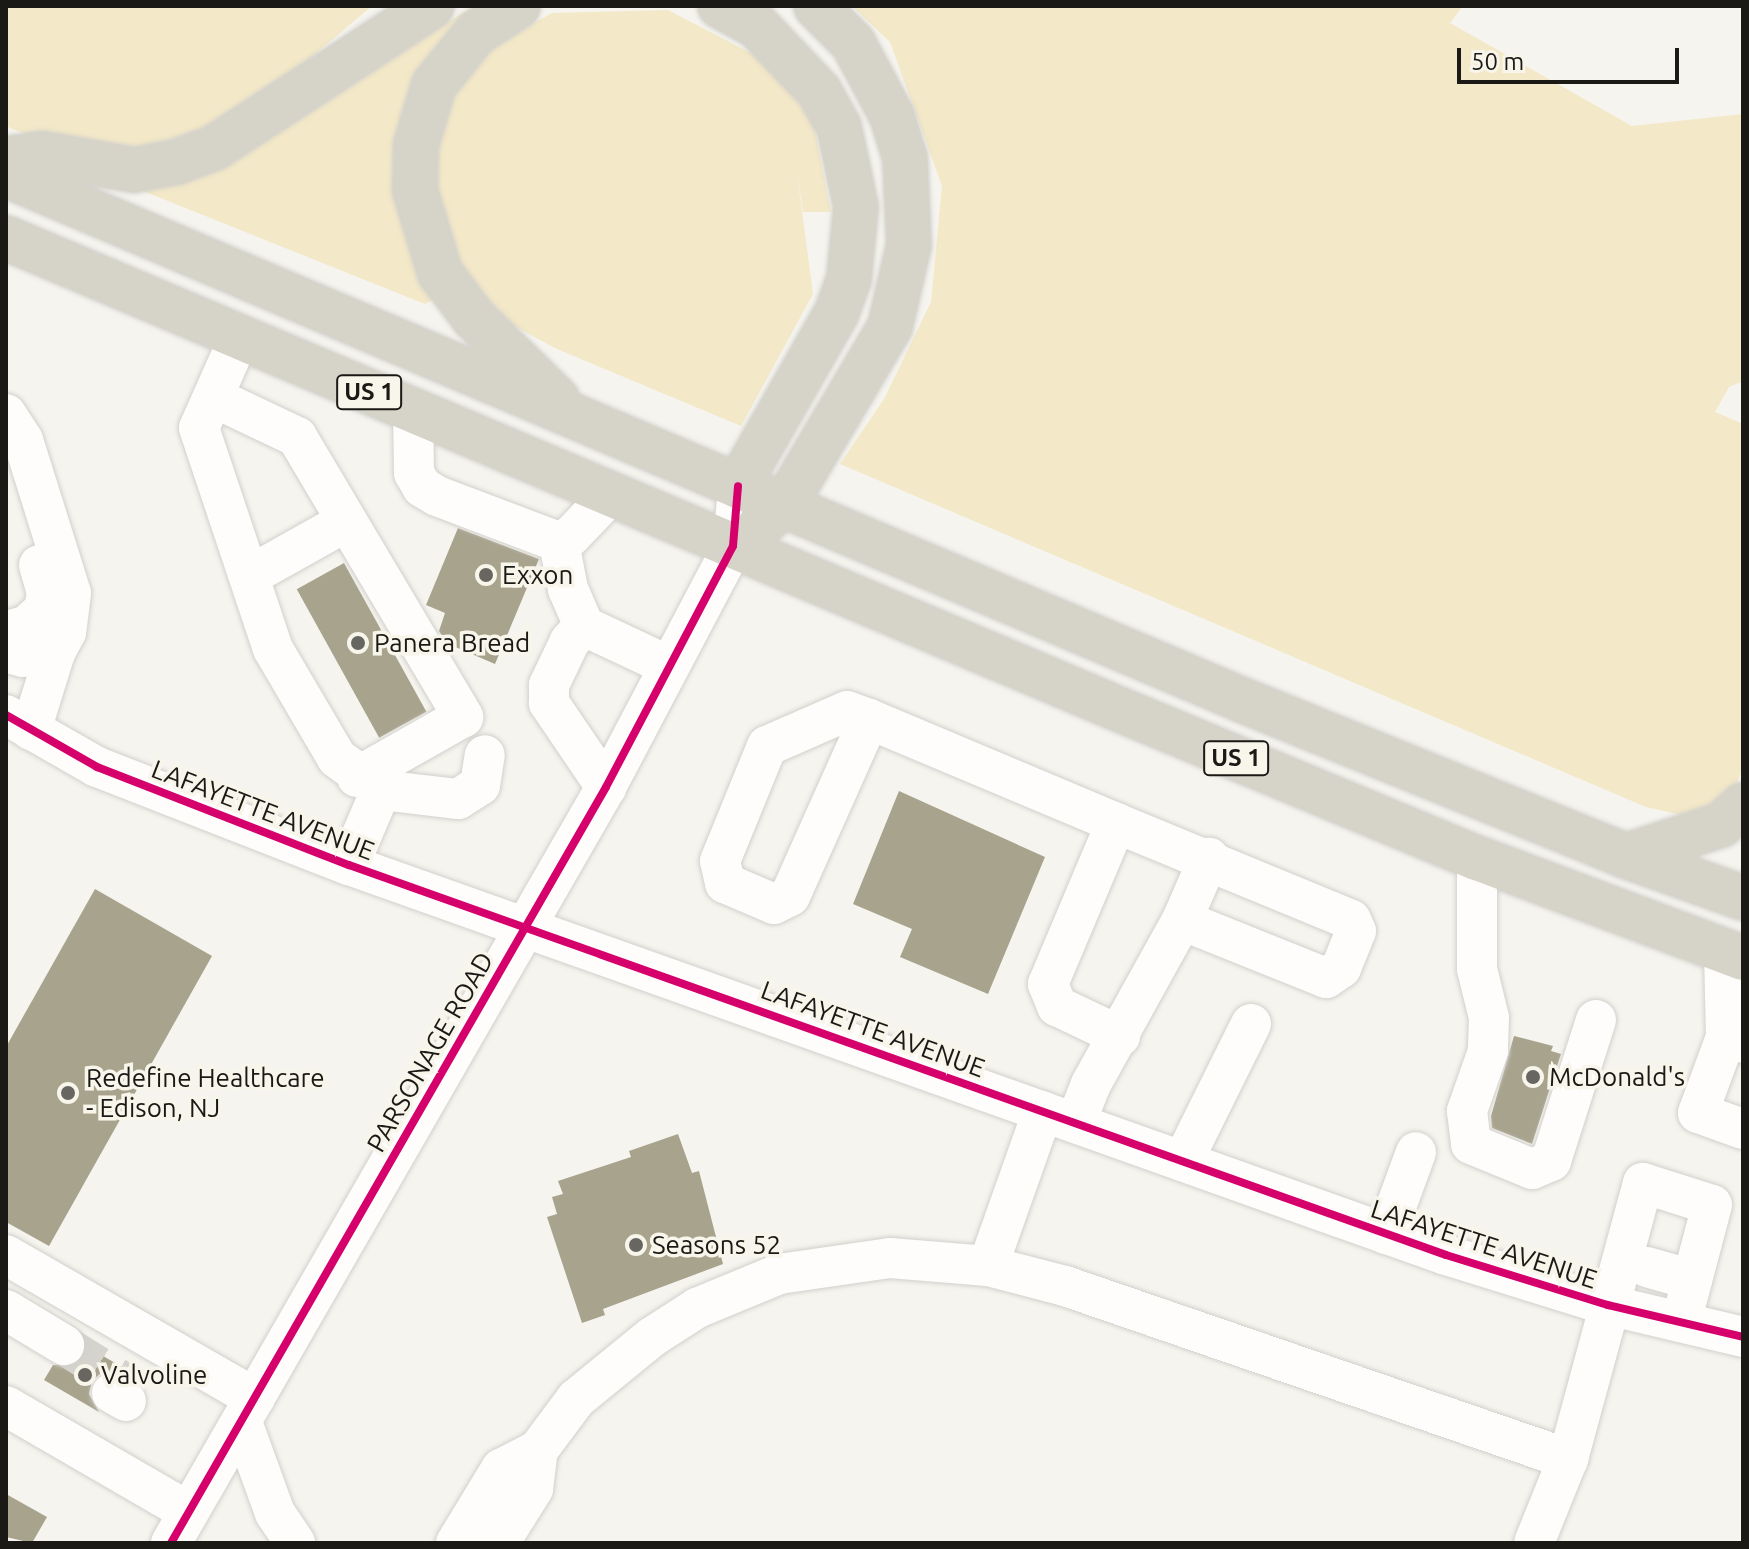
<!DOCTYPE html>
<style>
body{margin:0}
#map{position:relative;width:1749px;height:1549px;overflow:hidden;background:#f5f4ee;font-family:Ubuntu,sans-serif}
div>[style]{position:absolute}
.green>*{inset:0;background:#f3e8c7}
.building>*{inset:0;background:#a8a38d;transform-origin:0 0}
.minor-tunnel>*{height:40px;margin-top:-20px;transform-origin:0;background:repeating-linear-gradient(90deg,#d4d3cd 0 40px,transparent 0 60px)}
.roads{filter:drop-shadow(0 0 2px #d2d0cc) drop-shadow(0 0 2px #d2d0cc)}
.minor>*{height:40px;margin:-20px;padding:0 20px;transform-origin:20px;border-radius:20px;background:#fefdfc}
.highway>*{height:44px;margin:-22px;padding:0 22px;transform-origin:22px;border-radius:22px;background:#d6d4c9}
.cycleway>*{height:8px;margin:-4px;padding:0 4px;transform-origin:4px;border-radius:4px;background:#d6006c}
.dots>*{width:22px;height:22px;translate:-50% -50%;box-sizing:border-box;border:4px solid #f8f5eb;border-radius:50%}
span{translate:-50% -50%;white-space:nowrap;text-align:center;line-height:1.15;-webkit-text-stroke:7px #f8f5eb;paint-order:stroke}
.shield-label span{padding:2px 6px;background:#f8f5eb;border:2px solid;border-radius:6px;-webkit-text-stroke-width:0}
.shield-label{font-size:24px;color:#1a1915;font-weight:700}
.poi-label{font-size:26px;color:#1a1915}
.left{translate:0 -50%;text-align:left}
.street-label{font-size:26px;color:#1a1915}
.frame{position:absolute;inset:0;border:8px solid #1a1915;pointer-events:none}
.scale{position:absolute;left:1457px;top:48px;width:222px;height:36px;box-sizing:border-box;border:4px solid #1a1915;border-top:0;padding-left:10px;font-size:24px;line-height:28px;white-space:nowrap;color:#1a1915;-webkit-text-stroke:6px #f8f5eb;paint-order:stroke}
</style>
<div id="map">
<div class="green">
<i style="clip-path:polygon(6px 6px,372px 6px,289px 76px,218px 124px,117px 157px,41px 141px,6px 126px)"></i>
<i style="clip-path:polygon(852px 6px,1463px 6px,1450px 23px,1632px 126px,1743px 114px,1743px 381px,1729px 387px,1715px 412px,1743px 424px,1743px 767px,1734px 792px,1703px 820px,1646px 807px,840px 464px,884px 399px,931px 302px,942px 186px,890px 42px)"></i>
<i style="clip-path:polygon(472px 7px,477px 11px,422px 72px,434px 299px,425px 304px,143px 191px,227px 160px)"></i>
<i style="clip-path:polygon(668px 10px,770px 63px,813px 121px,831px 212px,803px 212px,796px 166px,813px 294px,741px 426px,557px 349px,514px 326px,485px 302px,453px 257px,429px 171px,445px 99px,491px 47px,552px 13px)"></i>
</div>
<div class="building">
<i style="clip-path:polygon(458px 528px,539px 559px,495px 664px,446px 643px,439px 631px,445px 613px,426px 605px)"></i>
<i style="left:344px;top:563px;width:170px;height:54px;rotate:61deg"></i>
<i style="clip-path:polygon(899px 791px,1045px 857px,988px 994px,900px 957px,912px 929px,853px 904px)"></i>
<i style="clip-path:polygon(95px 889px,212px 956px,49px 1246px,6px 1222px,6px 1047px)"></i>
<i style="clip-path:polygon(1514px 1036px,1553px 1046px,1551px 1051px,1561px 1054px,1532px 1144px,1492px 1128px,1491px 1116px)"></i>
<i style="clip-path:polygon(678px 1134px,692px 1173px,699px 1171px,723px 1264px,603px 1309px,605px 1315px,582px 1323px,547px 1217px,557px 1214px,552px 1197px,563px 1194px,558px 1181px,631px 1157px,629px 1151px)"></i>
<i style="clip-path:polygon(87px 1347px,126px 1369px,101px 1373px,92px 1381px,89px 1394px,99px 1412px,44px 1380px,53px 1365px,76px 1365px)"></i>
<i style="clip-path:polygon(6px 1494px,47px 1517px,32px 1543px,6px 1537px)"></i>
</div>
<div class="minor-tunnel">
<i style="left:64px;top:1345px;width:66px;rotate:32deg"></i>
</div>
<div class="roads">
<div class="minor">
<i style="left:239px;top:338px;width:98px;rotate:114deg"></i>
<i style="left:199px;top:428px;width:233px;rotate:71.5deg"></i>
<i style="left:273px;top:649px;width:126px;rotate:59.6deg"></i>
<i style="left:337px;top:758px;width:54px;rotate:36deg"></i>
<i style="left:215px;top:398px;width:91px;rotate:25.4deg"></i>
<i style="left:297px;top:437px;width:326px;rotate:59.3deg"></i>
<i style="left:463px;top:717px;width:122px;rotate:150.5deg"></i>
<i style="left:413px;top:410px;width:63px;rotate:89.1deg"></i>
<i style="left:414px;top:473px;width:16px;rotate:60deg"></i>
<i style="left:422px;top:487px;width:17px;rotate:31deg"></i>
<i style="left:437px;top:496px;width:130px;rotate:20.7deg"></i>
<i style="left:559px;top:542px;width:13px;rotate:-27deg"></i>
<i style="left:571px;top:536px;width:58px;rotate:-46.4deg"></i>
<i style="left:6px;top:414px;width:31px;rotate:57deg"></i>
<i style="left:23px;top:440px;width:160px;rotate:72.6deg"></i>
<i style="left:71px;top:593px;width:39px;rotate:97deg"></i>
<i style="left:66px;top:632px;width:24px;rotate:118deg"></i>
<i style="left:55px;top:653px;width:32px;rotate:173deg"></i>
<i style="left:23px;top:657px;width:18px;rotate:-164deg"></i>
<i style="left:559px;top:542px;width:48px;rotate:79.2deg"></i>
<i style="left:568px;top:589px;width:40px;rotate:66.6deg"></i>
<i style="left:584px;top:626px;width:94px;rotate:25.2deg"></i>
<i style="left:249px;top:576px;width:112px;rotate:-29.3deg"></i>
<i style="left:584px;top:626px;width:21px;rotate:133deg"></i>
<i style="left:570px;top:641px;width:49px;rotate:115.5deg"></i>
<i style="left:549px;top:685px;width:18px;rotate:90deg"></i>
<i style="left:549px;top:703px;width:102px;rotate:55.8deg"></i>
<i style="left:6px;top:631px;width:21px;rotate:-14deg"></i>
<i style="left:26px;top:626px;width:24px;rotate:-42deg"></i>
<i style="left:44px;top:610px;width:17px;rotate:-80deg"></i>
<i style="left:47px;top:593px;width:29px;rotate:-106deg"></i>
<i style="left:6px;top:715px;width:105px;rotate:29.7deg"></i>
<i style="left:97px;top:767px;width:270px;rotate:21.3deg"></i>
<i style="left:349px;top:865px;width:1164px;rotate:19.57deg"></i>
<i style="left:1446px;top:1255px;width:170px;rotate:17.2deg"></i>
<i style="left:1608px;top:1305px;width:139px;rotate:13.3deg"></i>
<i style="left:869px;top:719px;width:23px;rotate:-160deg"></i>
<i style="left:847px;top:711px;width:87px;rotate:156.4deg"></i>
<i style="left:767px;top:746px;width:124px;rotate:112.2deg"></i>
<i style="left:720px;top:861px;width:23px;rotate:77deg"></i>
<i style="left:725px;top:883px;width:53px;rotate:23.2deg"></i>
<i style="left:774px;top:904px;width:18px;rotate:-27deg"></i>
<i style="left:790px;top:896px;width:194px;rotate:-65.9deg"></i>
<i style="left:869px;top:719px;width:268px;rotate:22.8deg"></i>
<i style="left:1116px;top:823px;width:175px;rotate:112.9deg"></i>
<i style="left:1048px;top:984px;width:24px;rotate:68deg"></i>
<i style="left:1057px;top:1006px;width:70px;rotate:25.5deg"></i>
<i style="left:31px;top:730px;width:81px;rotate:-72.7deg"></i>
<i style="left:1116px;top:823px;width:254px;rotate:22.4deg"></i>
<i style="left:1351px;top:920px;width:12px;rotate:66deg"></i>
<i style="left:1356px;top:931px;width:40px;rotate:112deg"></i>
<i style="left:1341px;top:968px;width:18px;rotate:146deg"></i>
<i style="left:1326px;top:978px;width:155px;rotate:-158.1deg"></i>
<i style="left:1477px;top:858px;width:111px;rotate:90deg"></i>
<i style="left:1477px;top:969px;width:50px;rotate:76.2deg"></i>
<i style="left:1489px;top:1018px;width:33px;rotate:92deg"></i>
<i style="left:1488px;top:1051px;width:64px;rotate:109.3deg"></i>
<i style="left:1467px;top:1111px;width:33px;rotate:83deg"></i>
<i style="left:1471px;top:1144px;width:66px;rotate:22.3deg"></i>
<i style="left:1532px;top:1169px;width:21px;rotate:-23deg"></i>
<i style="left:1551px;top:1161px;width:148px;rotate:-72.3deg"></i>
<i style="left:349px;top:865px;width:82px;rotate:-66.9deg"></i>
<i style="left:381px;top:790px;width:78px;rotate:6.7deg"></i>
<i style="left:458px;top:799px;width:26px;rotate:-32deg"></i>
<i style="left:480px;top:785px;width:30px;rotate:-81deg"></i>
<i style="left:1724px;top:951px;width:86px;rotate:88.7deg"></i>
<i style="left:1726px;top:1037px;width:18px;rotate:19deg"></i>
<i style="left:1726px;top:1037px;width:81px;rotate:110.2deg"></i>
<i style="left:1698px;top:1113px;width:48px;rotate:19.6deg"></i>
<i style="left:1076px;top:1122px;width:41px;rotate:-68.5deg"></i>
<i style="left:1091px;top:1084px;width:188px;rotate:-61deg"></i>
<i style="left:1182px;top:920px;width:68px;rotate:-66.5deg"></i>
<i style="left:1183px;top:1161px;width:153px;rotate:-63.6deg"></i>
<i style="left:1386px;top:1234px;width:87px;rotate:-69.9deg"></i>
<i style="left:6px;top:1255px;width:287px;rotate:29.9deg"></i>
<i style="left:988px;top:1266px;width:164px;rotate:-70.5deg"></i>
<i style="left:1647px;top:1267px;width:47px;rotate:16.1deg"></i>
<i style="left:6px;top:1310px;width:68px;rotate:31.1deg"></i>
<i style="left:112px;top:1393px;width:16px;rotate:30deg"></i>
<i style="left:6px;top:1406px;width:211px;rotate:30.1deg"></i>
<i style="left:242px;top:1422px;width:97px;rotate:70.1deg"></i>
<i style="left:275px;top:1513px;width:36px;rotate:56deg"></i>
<i style="left:171px;top:1543px;width:872px;rotate:-60.08deg"></i>
<i style="left:606px;top:787px;width:272px;rotate:-62.2deg"></i>
<i style="left:733px;top:546px;width:60px;rotate:-85.2deg"></i>
<i style="left:456px;top:1543px;width:87px;rotate:-58.7deg"></i>
<i style="left:501px;top:1469px;width:42px;rotate:-27.2deg"></i>
<i style="left:538px;top:1450px;width:64px;rotate:-53.3deg"></i>
<i style="left:576px;top:1399px;width:98px;rotate:-39.2deg"></i>
<i style="left:652px;top:1337px;width:54px;rotate:-32.8deg"></i>
<i style="left:697px;top:1308px;width:89px;rotate:-22.5deg"></i>
<i style="left:779px;top:1274px;width:112px;rotate:-8.2deg"></i>
<i style="left:890px;top:1258px;width:98px;rotate:4.7deg"></i>
<i style="left:988px;top:1266px;width:80px;rotate:14.6deg"></i>
<i style="left:1065px;top:1286px;width:532px;rotate:18.98deg"></i>
<i style="left:499px;top:1543px;width:64px;rotate:-57.8deg"></i>
<i style="left:533px;top:1489px;width:39px;rotate:-83deg"></i>
<i style="left:1534px;top:1543px;width:91px;rotate:-68deg"></i>
<i style="left:1568px;top:1459px;width:286px;rotate:-74.8deg"></i>
<i style="left:1643px;top:1183px;width:72px;rotate:17.7deg"></i>
<i style="left:1712px;top:1205px;width:121px;rotate:104.8deg"></i>
</div>
<div class="highway">
<i style="left:518px;top:6px;width:50px;rotate:147.3deg"></i>
<i style="left:476px;top:33px;width:67px;rotate:128.9deg"></i>
<i style="left:434px;top:85px;width:63px;rotate:106.7deg"></i>
<i style="left:416px;top:145px;width:45px;rotate:91.3deg"></i>
<i style="left:415px;top:190px;width:87px;rotate:73.2deg"></i>
<i style="left:440px;top:273px;width:56px;rotate:52.9deg"></i>
<i style="left:474px;top:318px;width:116px;rotate:44.3deg"></i>
<i style="left:720px;top:6px;width:42px;rotate:28.4deg"></i>
<i style="left:757px;top:26px;width:90px;rotate:46.4deg"></i>
<i style="left:819px;top:91px;width:41px;rotate:60.9deg"></i>
<i style="left:839px;top:127px;width:82px;rotate:78deg"></i>
<i style="left:856px;top:207px;width:72px;rotate:95.6deg"></i>
<i style="left:849px;top:279px;width:37px;rotate:110deg"></i>
<i style="left:836px;top:314px;width:198px;rotate:119.7deg"></i>
<i style="left:6px;top:159px;width:37px;rotate:-8deg"></i>
<i style="left:43px;top:154px;width:92px;rotate:10deg"></i>
<i style="left:134px;top:170px;width:43px;rotate:-10.8deg"></i>
<i style="left:176px;top:162px;width:40px;rotate:-20.2deg"></i>
<i style="left:214px;top:148px;width:260px;rotate:-33.1deg"></i>
<i style="left:6px;top:175px;width:1343px;rotate:23.01deg"></i>
<i style="left:1242px;top:700px;width:414px;rotate:22.1deg"></i>
<i style="left:1626px;top:856px;width:124px;rotate:19.7deg"></i>
<i style="left:6px;top:238px;width:1192px;rotate:22.95deg"></i>
<i style="left:1104px;top:703px;width:404px;rotate:22.6deg"></i>
<i style="left:1477px;top:858px;width:284px;rotate:20.6deg"></i>
<i style="left:760px;top:525px;width:31px;rotate:-38deg"></i>
<i style="left:784px;top:506px;width:208px;rotate:-59.4deg"></i>
<i style="left:890px;top:327px;width:84px;rotate:-77deg"></i>
<i style="left:909px;top:245px;width:87px;rotate:-92.6deg"></i>
<i style="left:905px;top:158px;width:44px;rotate:-107.2deg"></i>
<i style="left:892px;top:116px;width:83px;rotate:-118.1deg"></i>
<i style="left:853px;top:43px;width:52px;rotate:-135deg"></i>
<i style="left:1626px;top:856px;width:100px;rotate:-18.1deg"></i>
<i style="left:1721px;top:825px;width:30px;rotate:-42deg"></i>
</div>
</div>
<div class="cycleway">
<i style="left:6px;top:715px;width:105px;rotate:29.7deg"></i>
<i style="left:97px;top:767px;width:270px;rotate:21.3deg"></i>
<i style="left:349px;top:865px;width:1164px;rotate:19.57deg"></i>
<i style="left:1446px;top:1255px;width:170px;rotate:17.2deg"></i>
<i style="left:1608px;top:1305px;width:139px;rotate:13.3deg"></i>
<i style="left:171px;top:1543px;width:872px;rotate:-60.08deg"></i>
<i style="left:606px;top:787px;width:272px;rotate:-62.2deg"></i>
<i style="left:733px;top:546px;width:60px;rotate:-85.2deg"></i>
</div>
<div class="dots">
<i style="left:486px;top:575px;background:#676661"></i>
<i style="left:358px;top:643px;background:#676661"></i>
<i style="left:1533px;top:1077px;background:#676661"></i>
<i style="left:68px;top:1093px;background:#676661"></i>
<i style="left:636px;top:1245px;background:#676661"></i>
<i style="left:85px;top:1375px;background:#676661"></i>
</div>
<div class="shield-label">
<span style="left:369px;top:392px">US 1</span>
<span style="left:1236px;top:758px">US 1</span>
</div>
<div class="poi-label">
<span class="left" style="left:502px;top:575px">Exxon</span>
<span class="left" style="left:374px;top:643px">Panera Bread</span>
<span class="left" style="left:1549px;top:1077px">McDonald's</span>
<span class="left" style="left:86px;top:1093px">Redefine Healthcare<br>- Edison, NJ</span>
<span class="left" style="left:652px;top:1245px">Seasons 52</span>
<span class="left" style="left:101px;top:1375px">Valvoline</span>
</div>
<div class="street-label">
<span style="left:263px;top:810px;rotate:21deg">LAFAYETTE AVENUE</span>
<span style="left:873px;top:1029px;rotate:20deg">LAFAYETTE AVENUE</span>
<span style="left:430px;top:1052px;rotate:-60deg">PARSONAGE ROAD</span>
<span style="left:1484px;top:1244px;rotate:18deg">LAFAYETTE AVENUE</span>
</div>
<div class="frame"></div>
<div class="scale">50 m</div>
</div>
